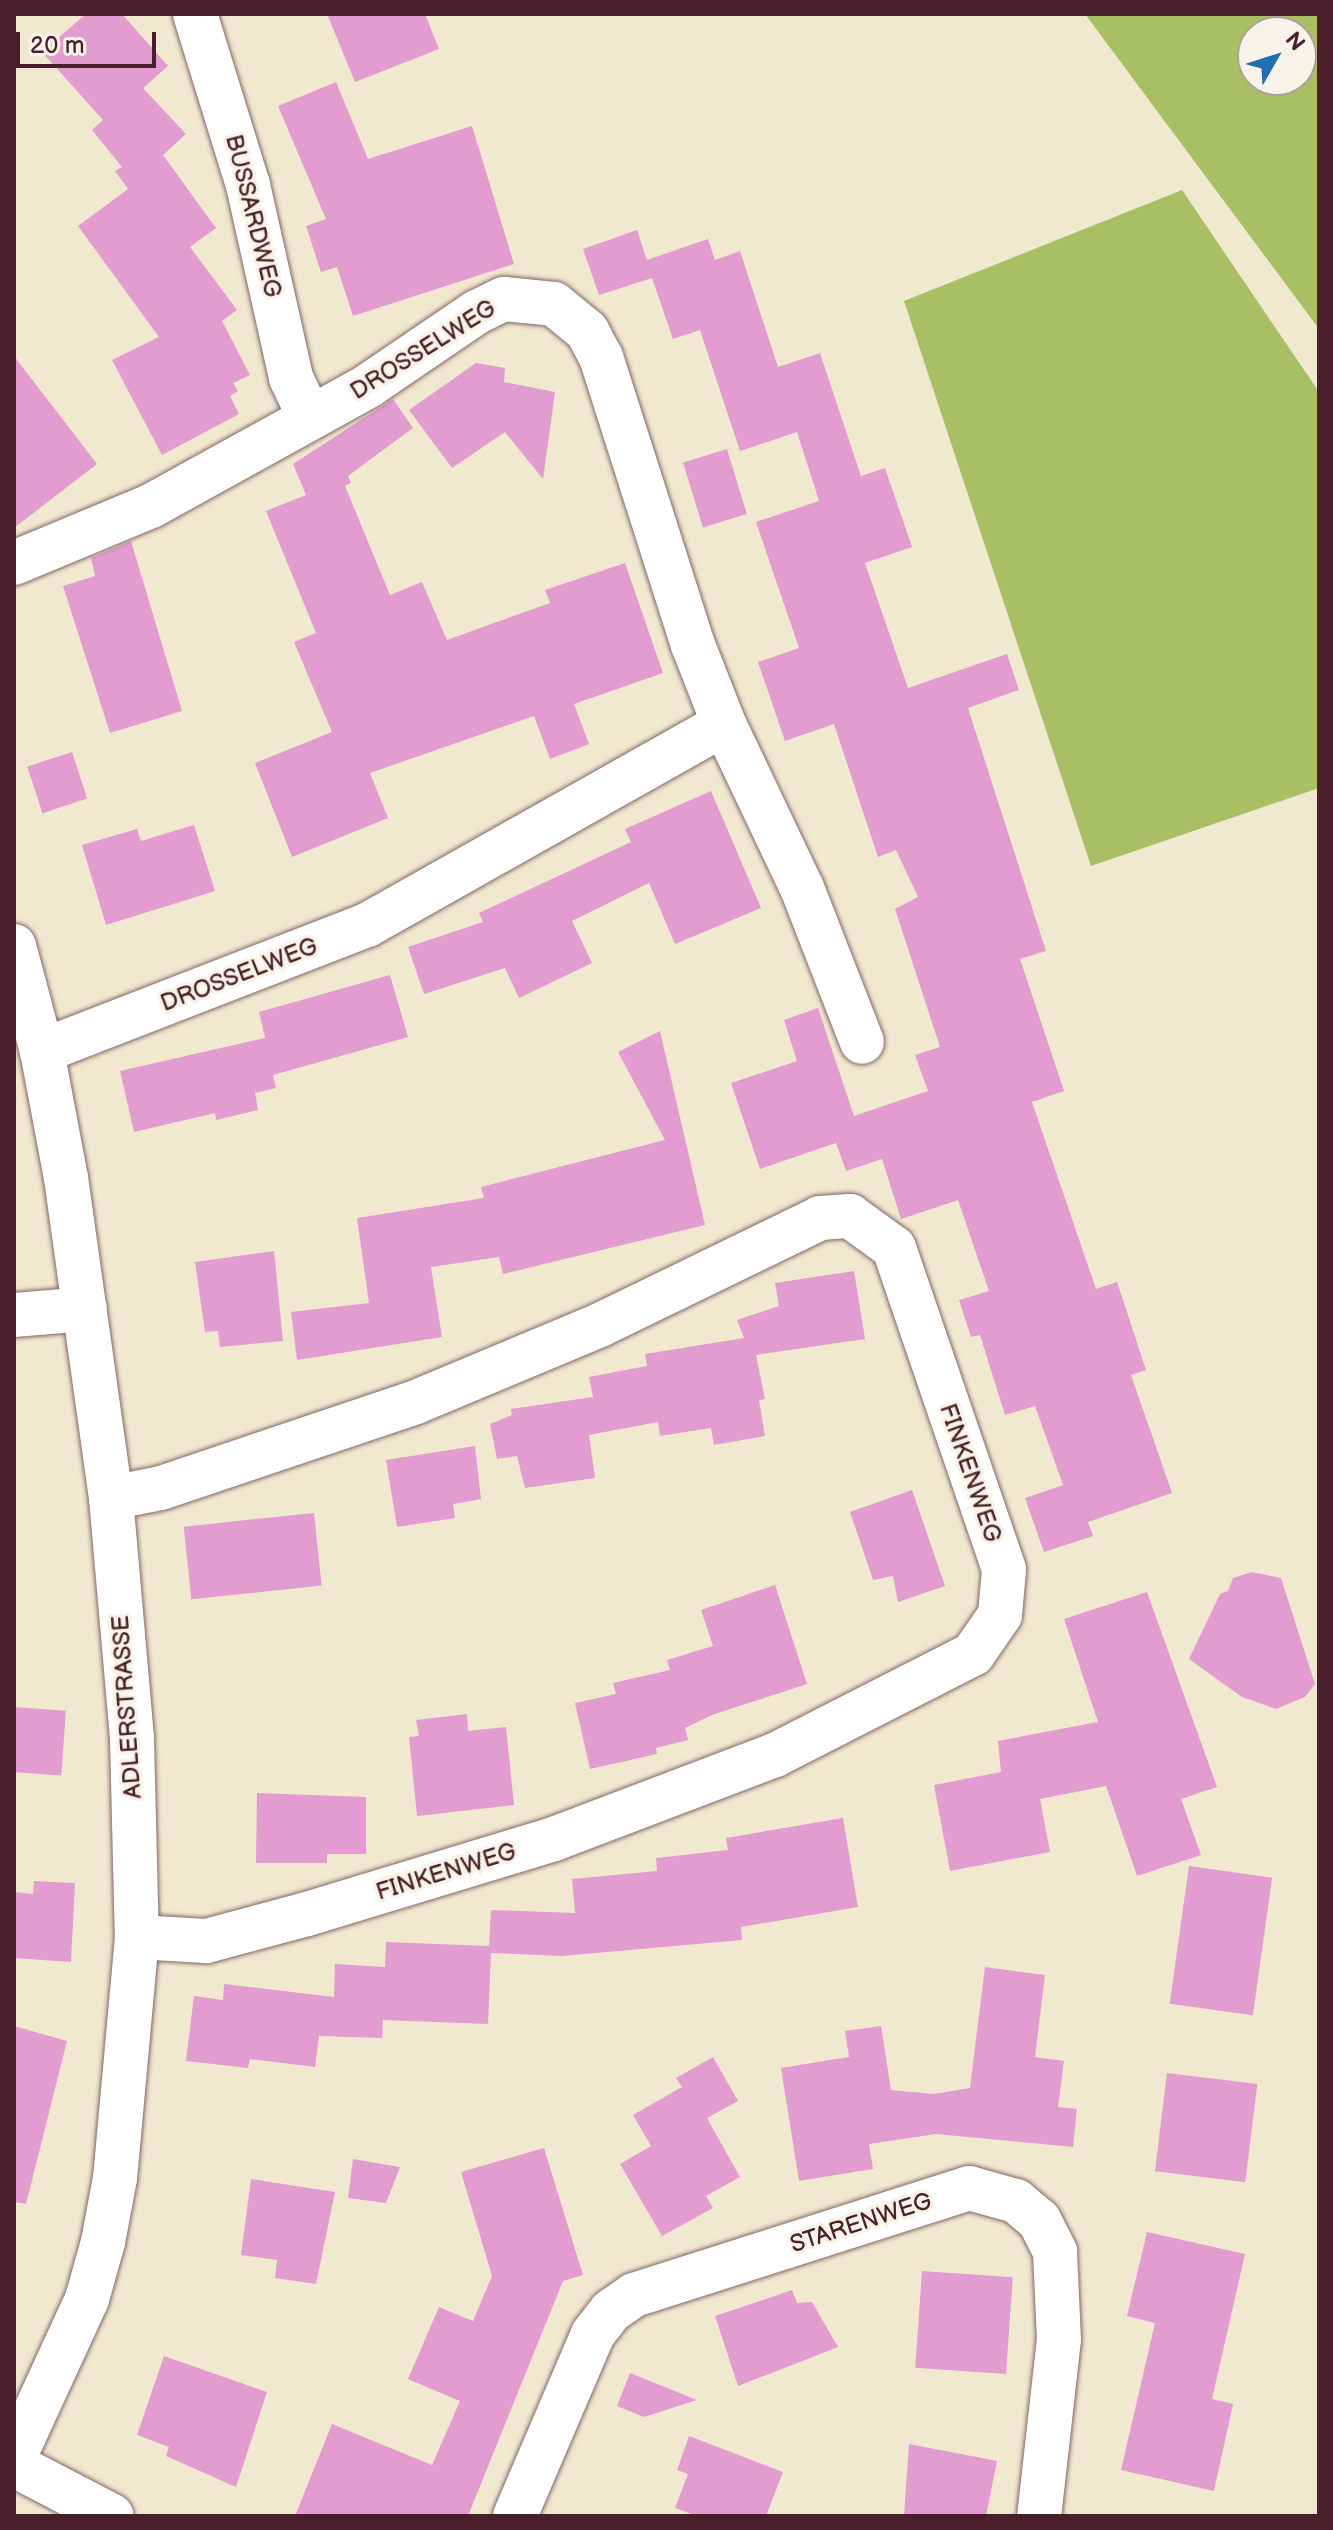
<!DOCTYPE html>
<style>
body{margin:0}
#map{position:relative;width:1333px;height:2530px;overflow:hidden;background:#f1e8d0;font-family:"Balsamiq Sans",sans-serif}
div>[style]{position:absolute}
.green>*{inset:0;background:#a9bf63}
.building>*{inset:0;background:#e29cd0;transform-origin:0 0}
.roads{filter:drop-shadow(0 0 2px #846565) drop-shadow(0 0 2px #846565)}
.minor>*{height:44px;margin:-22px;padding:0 22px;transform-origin:22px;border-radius:22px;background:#fff}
span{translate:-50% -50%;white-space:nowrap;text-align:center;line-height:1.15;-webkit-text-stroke:7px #f7f3e8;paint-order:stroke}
.street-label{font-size:24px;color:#4a1f2b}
.frame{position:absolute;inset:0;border:16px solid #4a1f2b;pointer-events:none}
.north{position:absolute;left:1237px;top:16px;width:80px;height:80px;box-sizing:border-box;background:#f7f3e8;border:2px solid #b29e9c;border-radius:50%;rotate:51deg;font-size:22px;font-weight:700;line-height:32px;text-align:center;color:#4a1f2b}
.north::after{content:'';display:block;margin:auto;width:28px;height:36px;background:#1f6fb2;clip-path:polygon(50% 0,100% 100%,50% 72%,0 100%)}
.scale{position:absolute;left:16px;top:32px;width:140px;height:36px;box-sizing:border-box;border:4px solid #4a1f2b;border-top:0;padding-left:10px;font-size:24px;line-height:28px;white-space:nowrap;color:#4a1f2b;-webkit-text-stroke:6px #f7f3e8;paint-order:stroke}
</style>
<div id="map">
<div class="green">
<i style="clip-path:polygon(evenodd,1085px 14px,1319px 14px,1319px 329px,1085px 14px,1253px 32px,1301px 32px,1301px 80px,1253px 80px,1253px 32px)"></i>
<i style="clip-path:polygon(1182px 190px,1319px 392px,1319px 788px,1091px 866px,904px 301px)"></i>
</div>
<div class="building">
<i style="clip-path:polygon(86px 14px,122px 14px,168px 66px,143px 88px,186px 134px,163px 155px,216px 228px,190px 247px,237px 310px,222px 321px,250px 375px,233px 383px,238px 391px,230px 396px,239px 414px,162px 455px,112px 360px,159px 337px,78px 226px,128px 189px,115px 171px,122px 167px,92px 130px,103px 120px,42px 52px)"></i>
<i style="clip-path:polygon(327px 14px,425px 14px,439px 49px,355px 82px)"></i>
<i style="clip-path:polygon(336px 82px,368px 159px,472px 126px,514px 264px,353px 316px,337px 267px,321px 272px,306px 226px,326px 219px,278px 106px)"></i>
<i style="clip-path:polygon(637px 230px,647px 260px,708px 239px,715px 260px,740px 251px,778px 367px,820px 353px,861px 476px,885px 468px,912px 547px,865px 563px,908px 688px,1007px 654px,1019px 690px,968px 708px,1046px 951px,1020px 959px,1064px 1091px,1032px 1102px,1096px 1289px,1117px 1282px,1146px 1370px,1131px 1375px,1172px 1493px,1088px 1522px,1093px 1536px,1044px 1552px,1025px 1498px,1063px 1485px,1035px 1406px,1005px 1415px,980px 1335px,971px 1337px,959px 1300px,989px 1291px,958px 1200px,901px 1219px,882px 1159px,846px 1171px,836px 1143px,760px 1169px,731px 1083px,797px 1061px,784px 1020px,818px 1008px,854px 1116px,928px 1091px,915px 1055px,940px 1047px,895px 909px,918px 897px,896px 850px,878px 857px,834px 724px,785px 741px,758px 662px,799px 648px,756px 522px,819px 501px,797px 432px,740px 451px,700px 330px,673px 339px,652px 278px,599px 295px,583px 249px)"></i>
<i style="clip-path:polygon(14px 356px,97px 464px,14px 528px)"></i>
<i style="clip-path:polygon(476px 363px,505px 368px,504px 382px,555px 392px,543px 479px,505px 432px,452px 468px,409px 410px)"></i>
<i style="clip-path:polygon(393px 399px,413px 428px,348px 476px,351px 483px,345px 486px,390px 595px,422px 582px,447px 640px,550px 603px,545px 590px,625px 563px,663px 673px,574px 704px,589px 744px,550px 759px,534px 716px,370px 773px,388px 818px,292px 857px,255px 763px,332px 732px,294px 642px,316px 633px,266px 511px,306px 495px,293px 464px)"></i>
<i style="left:727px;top:449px;width:68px;height:46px;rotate:73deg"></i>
<i style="clip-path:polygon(131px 541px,182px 711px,110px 733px,63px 586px,95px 576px,91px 558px)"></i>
<i style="left:72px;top:752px;width:49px;height:47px;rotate:72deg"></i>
<i style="clip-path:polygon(711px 791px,761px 908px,675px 944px,649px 883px,572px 921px,592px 963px,519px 998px,505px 968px,424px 994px,408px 947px,483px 922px,479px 913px,631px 842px,625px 829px)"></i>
<i style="clip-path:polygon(194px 825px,215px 891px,106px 925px,82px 845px,137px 829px,141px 841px)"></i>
<i style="clip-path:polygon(390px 975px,408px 1037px,273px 1075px,276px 1088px,255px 1093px,258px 1110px,216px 1120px,215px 1113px,134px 1132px,120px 1071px,265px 1038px,259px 1012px)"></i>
<i style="clip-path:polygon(660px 1031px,705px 1225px,503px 1274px,499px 1257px,431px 1267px,442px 1337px,297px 1360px,291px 1312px,369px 1303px,357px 1218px,484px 1198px,481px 1187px,665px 1140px,618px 1052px)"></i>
<i style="clip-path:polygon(274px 1251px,283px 1341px,220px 1347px,218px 1331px,205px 1332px,195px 1262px)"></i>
<i style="clip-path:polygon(854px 1271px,865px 1339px,756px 1355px,765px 1399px,759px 1400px,765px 1436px,714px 1445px,711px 1428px,660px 1436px,658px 1422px,589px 1435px,595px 1478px,525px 1488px,517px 1456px,497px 1459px,490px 1424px,512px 1415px,511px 1409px,593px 1397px,589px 1377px,647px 1366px,645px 1354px,744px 1338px,737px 1320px,779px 1306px,775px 1283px)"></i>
<i style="clip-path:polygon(475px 1446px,481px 1499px,453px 1504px,455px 1518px,397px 1527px,386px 1460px)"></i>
<i style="clip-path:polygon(912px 1490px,945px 1586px,898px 1602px,893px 1576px,873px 1580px,850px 1512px)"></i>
<i style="left:314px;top:1513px;width:73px;height:131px;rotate:84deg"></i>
<i style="clip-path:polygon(1252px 1572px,1281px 1578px,1315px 1684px,1305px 1697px,1276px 1709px,1242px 1697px,1189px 1659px,1220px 1594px,1228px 1591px,1233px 1578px)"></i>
<i style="clip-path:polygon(775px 1585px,807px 1684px,712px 1715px,685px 1728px,688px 1740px,656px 1748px,657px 1754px,590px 1769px,575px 1703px,616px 1694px,613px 1683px,670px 1670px,667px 1660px,713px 1646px,701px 1610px)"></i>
<i style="clip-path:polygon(1147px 1592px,1217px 1787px,1181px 1799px,1201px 1855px,1137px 1876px,1106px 1786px,1040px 1799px,1050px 1852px,950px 1871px,934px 1785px,1001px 1772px,998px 1741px,1098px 1722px,1064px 1619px)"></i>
<i style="left:14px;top:1707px;width:52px;height:65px;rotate:4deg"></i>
<i style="clip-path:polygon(467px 1714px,468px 1731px,506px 1727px,514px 1805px,417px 1816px,409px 1737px,419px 1736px,416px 1720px)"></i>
<i style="clip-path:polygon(257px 1793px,366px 1797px,366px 1854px,327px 1854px,327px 1863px,256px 1863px)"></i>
<i style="clip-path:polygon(843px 1818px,858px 1907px,741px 1927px,742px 1940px,562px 1956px,491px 1953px,488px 2024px,383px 2020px,382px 2038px,319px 2036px,315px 2067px,250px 2059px,248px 2068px,186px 2061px,194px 1996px,223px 2000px,224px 1984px,334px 1997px,335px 1964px,385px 1967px,386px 1942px,489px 1946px,491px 1910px,575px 1913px,572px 1879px,657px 1871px,656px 1858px,728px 1850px,726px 1838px)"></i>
<i style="left:1189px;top:1866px;width:84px;height:139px;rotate:8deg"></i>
<i style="clip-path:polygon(34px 1881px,75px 1883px,71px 1962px,14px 1958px,14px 1892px,33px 1894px)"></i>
<i style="clip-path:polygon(985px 1967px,1045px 1975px,1035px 2057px,1064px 2061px,1058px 2107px,1077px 2109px,1073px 2147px,936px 2134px,869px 2144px,873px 2169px,799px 2181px,781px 2068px,849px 2057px,845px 2031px,881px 2026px,891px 2090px,933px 2094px,970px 2088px)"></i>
<i style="clip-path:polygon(14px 2026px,67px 2041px,26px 2204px,14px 2202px)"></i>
<i style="clip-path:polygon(713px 2057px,738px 2101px,707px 2118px,740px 2177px,706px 2196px,713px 2208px,662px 2236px,620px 2164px,651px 2146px,633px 2115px,682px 2087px,676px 2078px)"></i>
<i style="left:1167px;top:2073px;width:91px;height:99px;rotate:7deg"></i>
<i style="clip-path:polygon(544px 2148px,583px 2275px,563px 2281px,468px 2516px,295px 2516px,332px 2424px,432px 2465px,460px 2401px,408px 2379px,439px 2307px,473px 2321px,492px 2276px,461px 2172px)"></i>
<i style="clip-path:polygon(353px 2159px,400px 2167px,386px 2203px,348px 2198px)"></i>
<i style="clip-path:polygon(251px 2179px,335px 2192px,316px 2284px,275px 2278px,277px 2260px,241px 2255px)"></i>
<i style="clip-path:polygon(1147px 2232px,1245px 2254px,1212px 2399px,1233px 2404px,1214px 2491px,1121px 2470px,1155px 2323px,1127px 2316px)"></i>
<i style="left:922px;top:2271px;width:91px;height:97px;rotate:4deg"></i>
<i style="clip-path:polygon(792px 2290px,797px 2303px,812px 2302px,838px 2347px,738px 2386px,715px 2316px)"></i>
<i style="clip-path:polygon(164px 2356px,267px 2392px,236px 2487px,166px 2456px,169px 2447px,137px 2435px)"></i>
<i style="clip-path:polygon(630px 2373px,697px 2400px,644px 2417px,617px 2406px)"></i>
<i style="clip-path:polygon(689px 2436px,783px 2472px,766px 2516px,697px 2516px,675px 2508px,688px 2474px,677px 2470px)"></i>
<i style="clip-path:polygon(909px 2444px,997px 2461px,986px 2516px,904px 2516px)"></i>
</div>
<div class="roads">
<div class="minor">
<i style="left:195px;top:14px;width:179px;rotate:72.8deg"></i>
<i style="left:248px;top:185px;width:198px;rotate:77.4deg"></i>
<i style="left:291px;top:378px;width:44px;rotate:64.6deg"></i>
<i style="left:14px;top:563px;width:148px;rotate:-22.6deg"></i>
<i style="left:151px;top:506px;width:248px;rotate:-28.9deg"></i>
<i style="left:368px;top:386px;width:132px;rotate:-34.2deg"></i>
<i style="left:477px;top:312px;width:30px;rotate:-26deg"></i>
<i style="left:504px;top:299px;width:50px;rotate:5.7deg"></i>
<i style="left:554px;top:304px;width:43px;rotate:39.3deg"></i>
<i style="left:587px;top:331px;width:30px;rotate:62deg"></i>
<i style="left:601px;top:357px;width:302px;rotate:72.3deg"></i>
<i style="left:693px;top:645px;width:85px;rotate:68.6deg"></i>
<i style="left:724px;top:724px;width:410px;rotate:150.6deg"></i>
<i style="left:367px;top:925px;width:349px;rotate:158.8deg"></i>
<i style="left:724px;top:724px;width:182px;rotate:64.6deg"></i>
<i style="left:802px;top:888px;width:165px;rotate:68.7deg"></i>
<i style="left:14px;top:946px;width:109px;rotate:75.1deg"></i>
<i style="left:42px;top:1051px;width:129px;rotate:79.3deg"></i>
<i style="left:66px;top:1178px;width:323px;rotate:82deg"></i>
<i style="left:111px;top:1498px;width:242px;rotate:85deg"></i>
<i style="left:132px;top:1739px;width:198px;rotate:88.6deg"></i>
<i style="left:137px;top:1937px;width:242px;rotate:95.2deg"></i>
<i style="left:115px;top:2178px;width:65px;rotate:100.6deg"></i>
<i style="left:103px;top:2242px;width:59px;rotate:105.7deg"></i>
<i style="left:87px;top:2299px;width:175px;rotate:114.7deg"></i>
<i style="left:14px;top:1315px;width:71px;rotate:-4.8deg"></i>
<i style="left:111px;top:1498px;width:51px;rotate:-11.3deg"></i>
<i style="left:161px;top:1488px;width:269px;rotate:-18.6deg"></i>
<i style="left:416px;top:1402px;width:199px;rotate:-22.7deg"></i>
<i style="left:600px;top:1325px;width:245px;rotate:-25.9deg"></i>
<i style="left:820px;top:1218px;width:30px;rotate:-4deg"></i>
<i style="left:850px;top:1216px;width:54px;rotate:36deg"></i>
<i style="left:894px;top:1248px;width:340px;rotate:71.1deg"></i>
<i style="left:1004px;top:1570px;width:45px;rotate:95.1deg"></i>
<i style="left:1000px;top:1615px;width:47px;rotate:124.7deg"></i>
<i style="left:973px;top:1654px;width:222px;rotate:153deg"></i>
<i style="left:775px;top:1755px;width:236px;rotate:159.2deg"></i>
<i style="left:554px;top:1839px;width:258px;rotate:163.1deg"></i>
<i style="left:307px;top:1914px;width:105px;rotate:165deg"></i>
<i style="left:206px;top:1941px;width:69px;rotate:-176.7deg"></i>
<i style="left:14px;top:2465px;width:110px;rotate:27.5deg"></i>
<i style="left:515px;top:2516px;width:198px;rotate:-66.8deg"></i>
<i style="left:593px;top:2334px;width:29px;rotate:-52deg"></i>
<i style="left:611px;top:2311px;width:28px;rotate:-35deg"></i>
<i style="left:634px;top:2295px;width:352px;rotate:-17.7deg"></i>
<i style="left:969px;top:2188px;width:49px;rotate:15.5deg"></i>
<i style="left:1016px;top:2201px;width:30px;rotate:40deg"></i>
<i style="left:1039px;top:2220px;width:36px;rotate:63deg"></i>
<i style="left:1055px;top:2252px;width:87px;rotate:87.4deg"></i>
<i style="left:1059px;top:2339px;width:178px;rotate:96.4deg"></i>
</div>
</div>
<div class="street-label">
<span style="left:253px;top:216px;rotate:76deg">BUSSARDWEG</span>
<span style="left:423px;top:350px;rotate:-32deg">DROSSELWEG</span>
<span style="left:239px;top:975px;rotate:-21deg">DROSSELWEG</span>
<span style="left:970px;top:1473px;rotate:71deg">FINKENWEG</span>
<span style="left:127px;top:1707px;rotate:-94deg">ADLERSTRASSE</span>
<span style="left:446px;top:1872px;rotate:-17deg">FINKENWEG</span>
<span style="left:861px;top:2223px;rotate:-18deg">STARENWEG</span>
</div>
<div class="frame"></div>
<div class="north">N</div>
<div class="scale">20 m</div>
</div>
